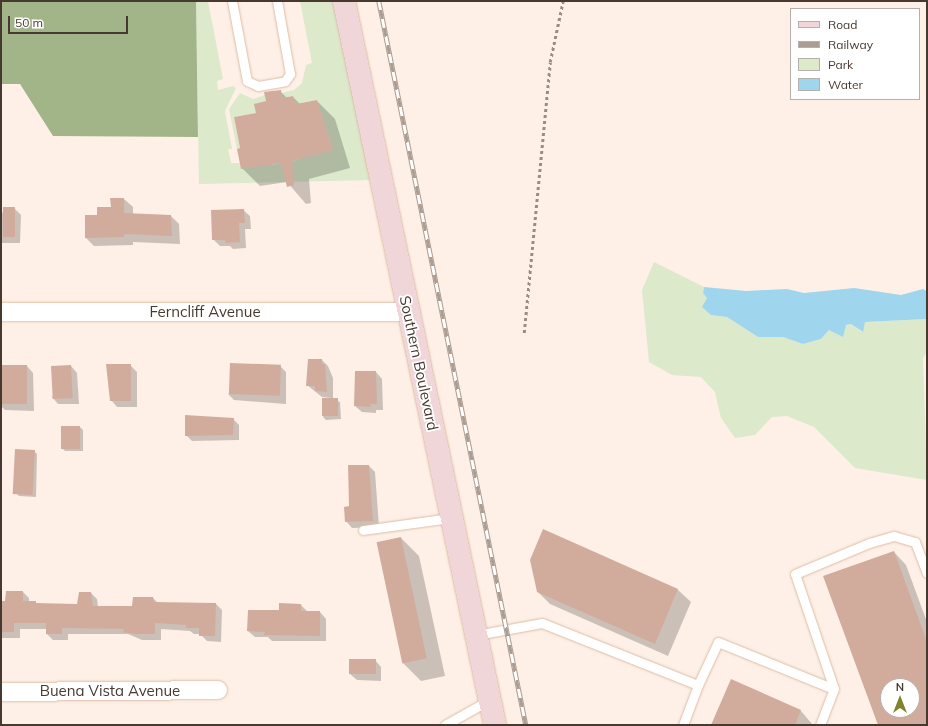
<!DOCTYPE html>
<style>
body{margin:0}
#map{position:relative;width:928px;height:726px;overflow:hidden;background:#fef0e6;font-family:Mulish,sans-serif}
div>[style]{position:absolute}
.green>*{inset:0;background:#dce9cb}
.forest>*{inset:0;background:#a2b589}
.water>*{inset:0;background:#9fd6ed}
.shadow>*{inset:0;background:#0003}
.building>*{inset:0;background:#d1ac9c;transform-origin:0 0}
.path>*{height:2.5px;margin-top:-1.25px;transform-origin:0;background:repeating-linear-gradient(90deg,#9a8c82 0 3px,transparent 0 6px)}
.roads{filter:drop-shadow(0 0 1px #ddbca6) drop-shadow(0 0 1px #ddbca6)}
.lane>*{height:9px;margin:-4.5px;padding:0 4.5px;transform-origin:4.5px;border-radius:4.5px;background:#fff}
.street>*{height:18px;margin:-9px;padding:0 9px;transform-origin:9px;border-radius:9px;background:#fff}
.secondary>*{height:22px;margin:-11px;padding:0 11px;transform-origin:11px;border-radius:11px;background:#f0d6d8}
.rail>*{height:4.5px;margin-top:-2.25px;transform-origin:0;background:repeating-linear-gradient(90deg,#fff 0 9px,#ab9d93 0 18px);box-sizing:border-box;border-block:1px solid #ab9d93}
span{translate:-50% -50%;white-space:nowrap;text-align:center;line-height:1.15;-webkit-text-stroke:3.5px #fff;paint-order:stroke}
.street-label{font-size:15px;color:#473930}
.frame{position:absolute;inset:0;border:2px solid #473930;pointer-events:none}
.legend{position:absolute;left:790px;top:8px;width:130px;height:92px;box-sizing:border-box;background:#fff;border:1px solid #b5b0ac;margin:0;padding:5px 7px;list-style:none;font-size:12px;color:#473930}
.legend li{display:flex;align-items:center;gap:8px;height:20px}
.legend b{width:20px;border:1px solid #b5b0ac}
.north{position:absolute;left:880px;top:678px;width:40px;height:40px;box-sizing:border-box;background:#fff;border:1px solid #b5b0ac;border-radius:50%;rotate:0deg;font-size:11px;font-weight:700;line-height:16px;text-align:center;color:#473930}
.north::after{content:'';display:block;margin:auto;width:14px;height:18px;background:#80832e;clip-path:polygon(50% 0,100% 100%,50% 72%,0 100%)}
.scale{position:absolute;left:8px;top:16px;width:120px;height:18px;box-sizing:border-box;border:2px solid #473930;border-top:0;padding-left:5px;font-size:12px;line-height:14px;white-space:nowrap;color:#473930;-webkit-text-stroke:3px #fff;paint-order:stroke}
</style>
<div id="map">
<div class="green">
<i style="clip-path:polygon(196px 1px,208px 1px,223px 79px,217px 81px,218px 90px,233px 86px,236px 88px,225px 111px,232px 149px,228px 149px,231px 163px,271px 163px,272px 165px,281px 163px,282px 165px,299px 159px,299px 157px,332px 150px,317px 100px,296px 104px,293px 96px,282px 98px,281px 93px,294px 90px,302px 83px,306px 65px,312px 63px,300px 1px,333px 1px,370px 180px,199px 184px)"></i>
<i style="clip-path:polygon(240px 93px,253px 99px,265px 95px,266px 101px,256px 113px,234px 117px,240px 148px,237px 149px,229px 109px)"></i>
<i style="clip-path:polygon(654px 262px,704px 287px,703px 293px,707px 298px,711px 315px,727px 317px,758px 337px,783px 337px,803px 344px,821px 339px,829px 330px,838px 333px,846px 325px,851px 324px,862px 332px,865px 322px,927px 319px,927px 352px,923px 358px,927px 480px,855px 468px,814px 427px,787px 416px,772px 417px,755px 435px,735px 438px,721px 418px,715px 392px,701px 377px,672px 375px,649px 362px,642px 290px)"></i>
</div>
<div class="forest">
<i style="clip-path:polygon(1px 1px,196px 1px,198px 137px,53px 136px,20px 84px,1px 84px)"></i>
</div>
<div class="water">
<i style="clip-path:polygon(704px 287px,746px 291px,787px 289px,804px 293px,854px 288px,901px 295px,923px 289px,927px 291px,927px 319px,865px 322px,863px 332px,851px 324px,846px 325px,843px 337px,829px 330px,821px 339px,803px 344px,783px 337px,758px 337px,727px 317px,711px 315px,702px 307px,707px 298px,703px 293px)"></i>
</div>
<div class="shadow">
<i style="clip-path:polygon(280px 91px,287px 98px,293px 97px,300px 104px,317px 101px,335px 119px,350px 168px,309px 179px,311px 203px,306px 204px,287px 182px,260px 186px,242px 168px,242px 149px,257px 113px)"></i>
<i style="clip-path:polygon(124px 199px,133px 207px,133px 215px,171px 216px,179px 224px,180px 244px,133px 242px,133px 245px,94px 246px,86px 238px,98px 216px)"></i>
<i style="clip-path:polygon(14px 208px,21px 215px,20px 243px,1px 243px,1px 213px)"></i>
<i style="clip-path:polygon(243px 210px,250px 216px,251px 229px,245px 229px,246px 248px,233px 249px,230px 246px,220px 246px,213px 239px)"></i>
<i style="clip-path:polygon(322px 360px,328px 366px,333px 378px,333px 399px,340px 402px,341px 419px,326px 420px,323px 417px,331px 398px,322px 397px,307px 385px)"></i>
<i style="clip-path:polygon(107px 365px,130px 365px,137px 372px,137px 407px,117px 407px,111px 400px)"></i>
<i style="clip-path:polygon(1px 366px,27px 366px,33px 373px,34px 411px,5px 410px,1px 406px)"></i>
<i style="clip-path:polygon(71px 366px,77px 373px,79px 404px,58px 404px,52px 397px)"></i>
<i style="clip-path:polygon(280px 366px,286px 372px,286px 404px,234px 400px,228px 394px)"></i>
<i style="clip-path:polygon(376px 372px,382px 379px,383px 410px,376px 410px,376px 413px,362px 412px,355px 406px)"></i>
<i style="clip-path:polygon(233px 419px,239px 425px,239px 440px,192px 441px,186px 435px)"></i>
<i style="clip-path:polygon(80px 427px,83px 430px,83px 451px,65px 451px,62px 448px)"></i>
<i style="clip-path:polygon(34px 451px,37px 454px,36px 497px,19px 496px,16px 493px)"></i>
<i style="clip-path:polygon(369px 466px,375px 472px,379px 527px,352px 528px,346px 521px)"></i>
<i style="clip-path:polygon(543px 531px,678px 590px,691px 602px,668px 656px,550px 604px,537px 591px)"></i>
<i style="clip-path:polygon(401px 538px,419px 556px,445px 676px,421px 681px,403px 663px)"></i>
<i style="clip-path:polygon(evenodd,894px 552px,906px 565px,927px 622px,927px 725px,879px 725px,894px 552px,888px 686px,912px 686px,912px 710px,888px 710px,888px 686px)"></i>
<i style="clip-path:polygon(23px 592px,29px 598px,29px 602px,38px 604px,78px 605px,91px 593px,97px 599px,98px 607px,133px 607px,153px 598px,158px 603px,216px 604px,222px 610px,221px 642px,207px 641px,200px 634px,194px 634px,190px 631px,161px 629px,161px 640px,142px 640px,128px 634px,68px 634px,68px 640px,53px 640px,47px 634px,47px 629px,20px 629px,20px 638px,1px 638px,1px 602px,6px 602px)"></i>
<i style="clip-path:polygon(301px 605px,307px 611px,320px 612px,326px 619px,326px 641px,272px 641px,268px 637px,255px 637px,248px 631px)"></i>
<i style="clip-path:polygon(350px 660px,375px 660px,381px 667px,381px 681px,357px 680px,350px 674px)"></i>
<i style="clip-path:polygon(732px 681px,801px 711px,813px 725px,712px 725px)"></i>
</div>
<div class="building">
<i style="clip-path:polygon(281px 90px,282px 98px,293px 96px,296px 104px,317px 100px,333px 150px,292px 161px,294px 185px,287px 187px,281px 163px,241px 169px,237px 149px,240px 148px,234px 117px,256px 113px,254px 104px,266px 101px,264px 92px)"></i>
<i style="clip-path:polygon(110px 198px,124px 198px,124px 213px,171px 215px,172px 236px,124px 234px,124px 237px,85px 238px,85px 215px,97px 215px,97px 207px,111px 207px)"></i>
<i style="left:3px;top:207px;width:12px;height:30px"></i>
<i style="clip-path:polygon(244px 209px,245px 223px,239px 223px,240px 242px,226px 243px,225px 240px,212px 240px,211px 210px)"></i>
<i style="clip-path:polygon(308px 359px,322px 359px,322px 364px,325px 364px,327px 392px,315px 391px,315px 386px,306px 386px)"></i>
<i style="left:230px;top:363px;width:51px;height:31px;rotate:2deg"></i>
<i style="clip-path:polygon(106px 364px,131px 364px,131px 401px,110px 401px)"></i>
<i style="left:1px;top:365px;width:26px;height:39px"></i>
<i style="left:71px;top:365px;width:33px;height:20px;rotate:87deg"></i>
<i style="clip-path:polygon(355px 371px,376px 371px,377px 404px,370px 404px,371px 407px,354px 406px)"></i>
<i style="left:338px;top:398px;width:18px;height:16px;rotate:90deg"></i>
<i style="clip-path:polygon(185px 415px,234px 418px,233px 435px,185px 436px)"></i>
<i style="left:61px;top:426px;width:19px;height:23px"></i>
<i style="left:15px;top:449px;width:20px;height:45px;rotate:3deg"></i>
<i style="clip-path:polygon(348px 465px,369px 465px,373px 521px,345px 522px,344px 507px,349px 506px)"></i>
<i style="clip-path:polygon(543px 529px,678px 589px,655px 644px,537px 592px,530px 560px)"></i>
<i style="left:401px;top:537px;width:124px;height:25px;rotate:78deg"></i>
<i style="clip-path:polygon(evenodd,894px 551px,927px 642px,927px 725px,878px 725px,823px 576px,894px 551px,888px 686px,912px 686px,912px 710px,888px 710px,888px 686px)"></i>
<i style="clip-path:polygon(6px 591px,23px 591px,23px 601px,36px 601px,36px 603px,77px 604px,79px 592px,91px 592px,93px 606px,132px 606px,133px 597px,153px 597px,154px 602px,216px 603px,215px 636px,199px 636px,199px 628px,186px 628px,186px 625px,155px 623px,155px 634px,135px 634px,123px 632px,124px 629px,62px 628px,62px 634px,46px 634px,46px 623px,14px 623px,14px 632px,1px 632px,1px 601px,5px 601px)"></i>
<i style="clip-path:polygon(279px 603px,301px 604px,301px 611px,320px 611px,320px 636px,264px 635px,265px 632px,247px 631px,248px 610px,279px 610px)"></i>
<i style="left:349px;top:659px;width:27px;height:15px"></i>
<i style="clip-path:polygon(731px 679px,801px 710px,795px 725px,711px 725px)"></i>
</div>
<div class="path">
<i style="left:524px;top:333px;width:272px;rotate:-84.5deg"></i>
<i style="left:550px;top:62px;width:62px;rotate:-78deg"></i>
</div>
<div class="roads">
<div class="lane">
<i style="left:232px;top:1px;width:81px;rotate:79.4deg"></i>
<i style="left:247px;top:81px;width:12px;rotate:24deg"></i>
<i style="left:258px;top:86px;width:27px;rotate:-10deg"></i>
<i style="left:285px;top:81px;width:9px;rotate:-54deg"></i>
<i style="left:290px;top:74px;width:74px;rotate:-100.1deg"></i>
<i style="left:363px;top:530px;width:89px;rotate:-7.8deg"></i>
<i style="left:476px;top:635px;width:67px;rotate:-10.3deg"></i>
<i style="left:542px;top:623px;width:168px;rotate:21.7deg"></i>
<i style="left:698px;top:685px;width:43px;rotate:110.6deg"></i>
<i style="left:698px;top:685px;width:47px;rotate:-65.1deg"></i>
<i style="left:718px;top:642px;width:125px;rotate:22.1deg"></i>
<i style="left:445px;top:725px;width:51px;rotate:-29.6deg"></i>
<i style="left:820px;top:725px;width:39px;rotate:-69deg"></i>
<i style="left:834px;top:689px;width:121px;rotate:-108.7deg"></i>
<i style="left:795px;top:574px;width:80px;rotate:-22.7deg"></i>
<i style="left:869px;top:543px;width:26px;rotate:-16deg"></i>
<i style="left:894px;top:536px;width:22px;rotate:16deg"></i>
<i style="left:915px;top:542px;width:33px;rotate:69deg"></i>
</div>
<div class="street">
<i style="left:1px;top:312px;width:408px"></i>
<i style="left:1px;top:692px;width:217px;rotate:-0.5deg"></i>
</div>
<div class="secondary">
<i style="left:344px;top:1px;width:740px;rotate:78.22deg"></i>
</div>
</div>
<div class="rail">
<i style="left:379px;top:1px;width:739px;rotate:78.52deg"></i>
</div>
<div class="street-label">
<span style="left:205px;top:312px">Ferncliff Avenue</span>
<span style="left:419px;top:363px;rotate:78deg">Southern Boulevard</span>
<span style="left:110px;top:691px">Buena Vista Avenue</span>
</div>
<div class="frame"></div>
<ul class="legend">
<li><b style="height:5px;background:#f0d6d8"></b>Road</li>
<li><b style="height:5px;background:#ab9d93"></b>Railway</li>
<li><b style="height:11px;background:#dce9cb"></b>Park</li>
<li><b style="height:11px;background:#9fd6ed"></b>Water</li>
</ul>
<div class="north">N</div>
<div class="scale">50 m</div>
</div>
